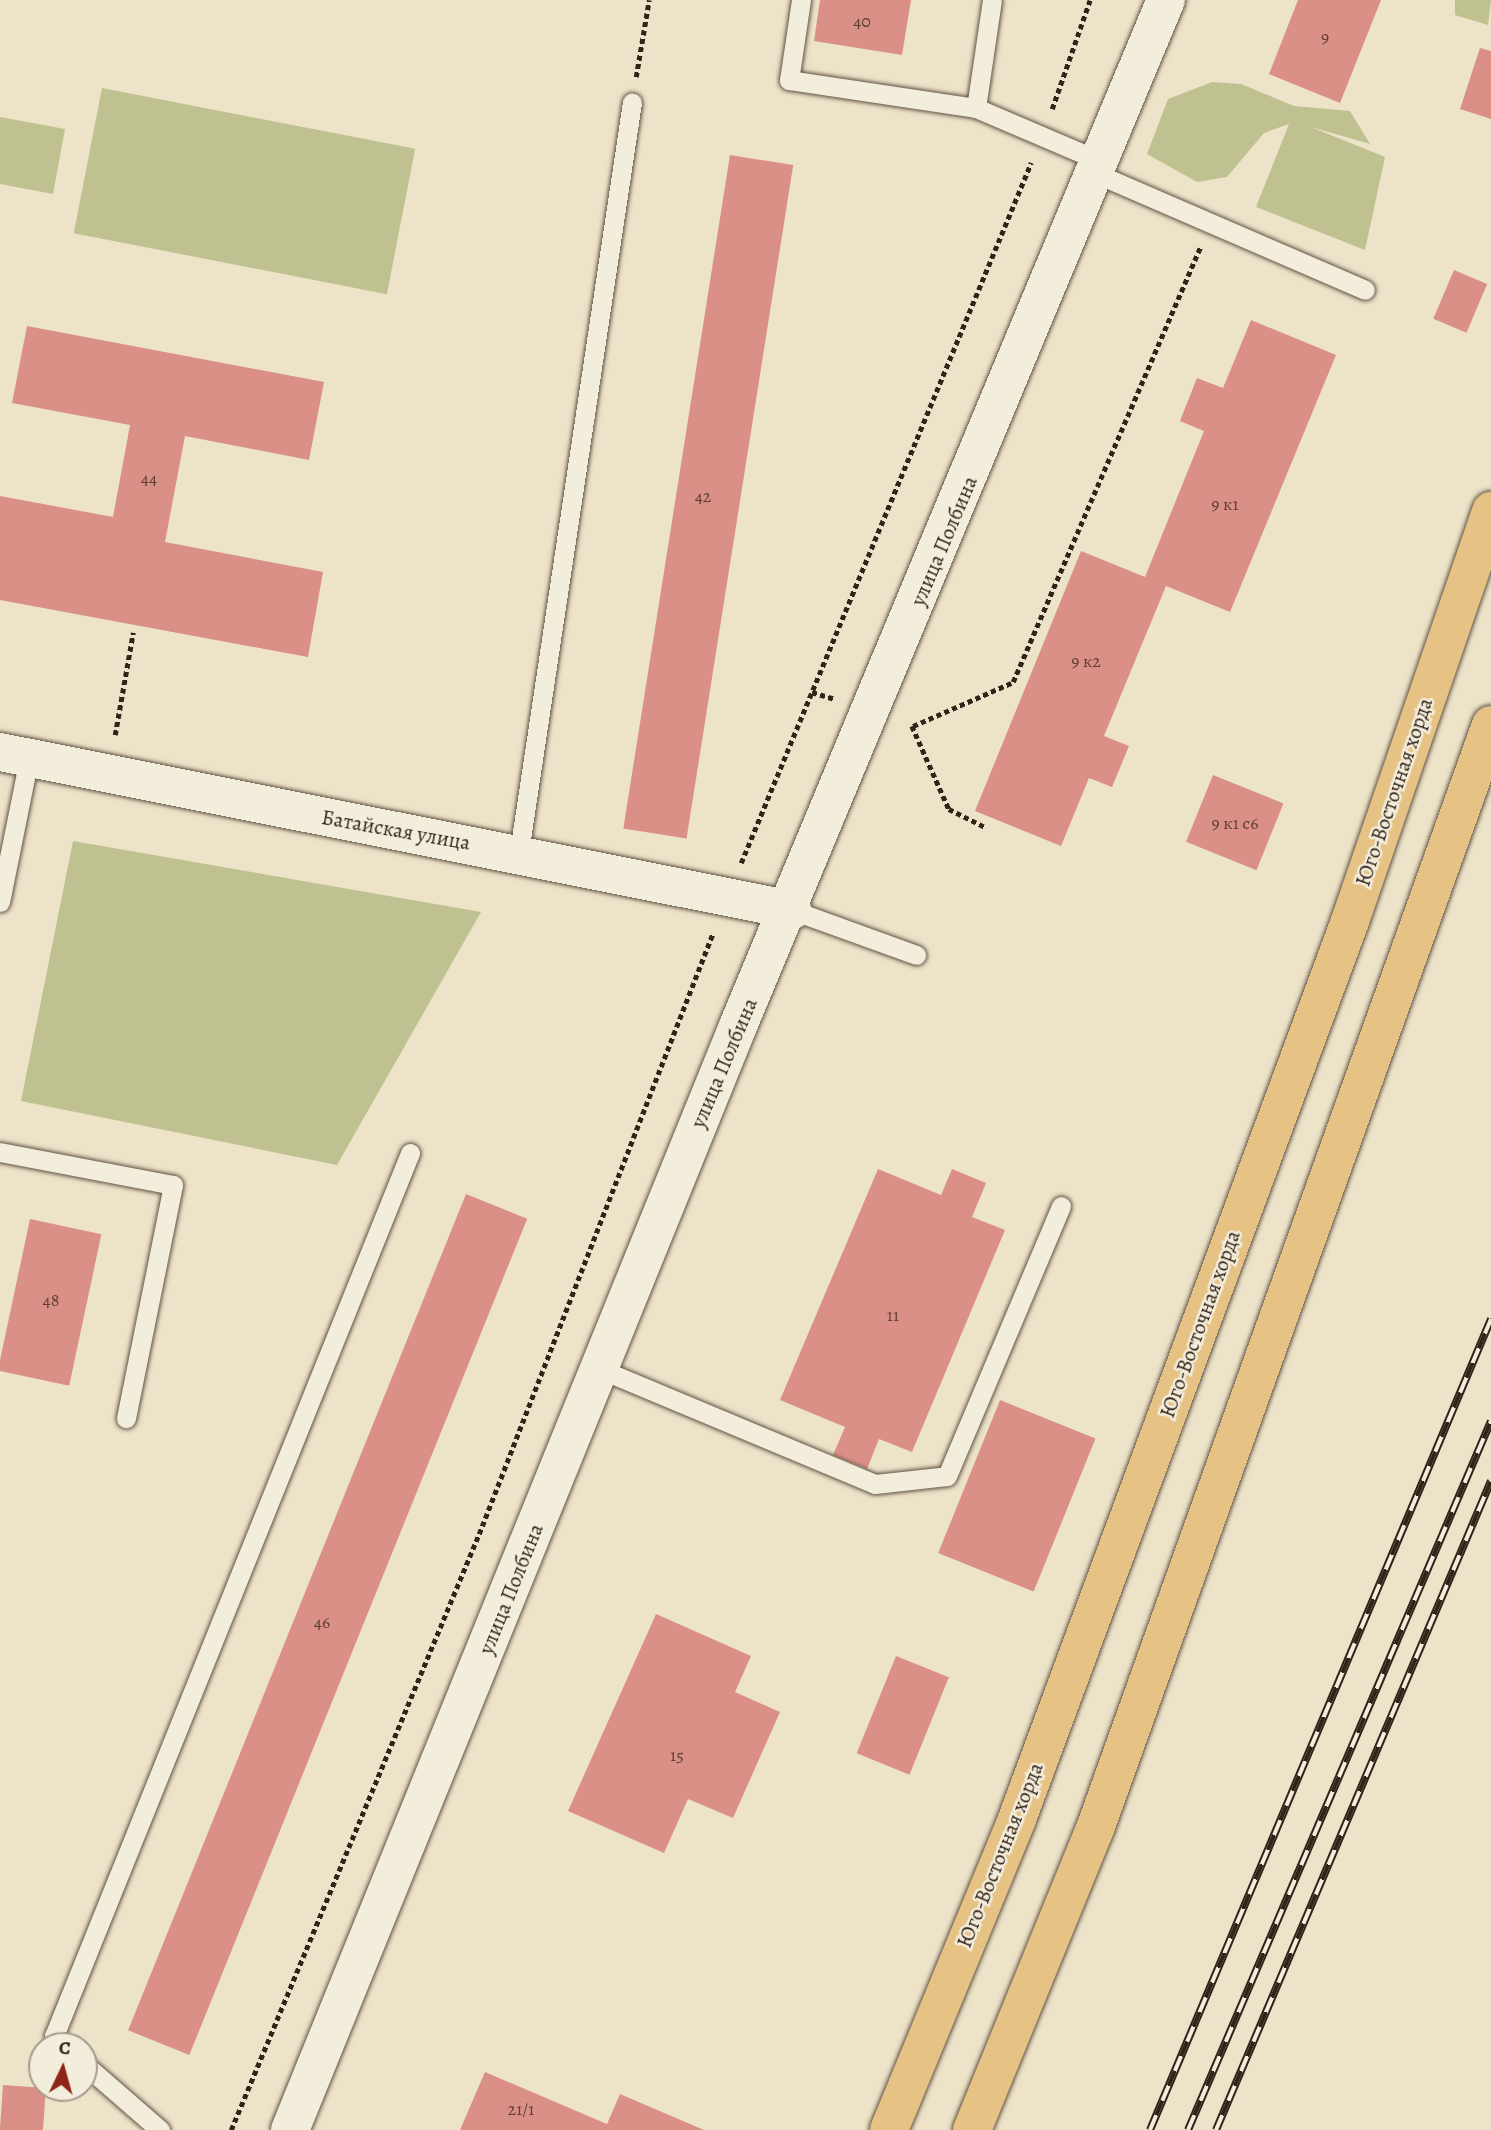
<!DOCTYPE html>
<meta charset="utf-8">
<style>
body{margin:0}
#map{position:relative;width:1491px;height:2130px;overflow:hidden;background:#ede3c9;font-family:Alegreya,serif}
div>[style]{position:absolute}
.green>*{inset:0;background:#c0c191;transform-origin:0 0}
.building>*{inset:0;background:#da9087;transform-origin:0 0}
.path>*{height:4.5px;margin-top:-2.25px;transform-origin:0;background:repeating-linear-gradient(90deg,#312318 0 5px,transparent 0 8.5px)}
.roads{filter:drop-shadow(0 0 2px #605344) drop-shadow(0 0 2px #605344)}
.service>*{height:19px;margin:-9.5px;padding:0 9.5px;transform-origin:9.5px;border-radius:9.5px;background:#f3eddc}
.minor>*{height:38px;margin:-19px;padding:0 19px;transform-origin:19px;border-radius:19px;background:#f3eddc}
.secondary>*{height:38px;margin:-19px;padding:0 19px;transform-origin:19px;border-radius:19px;background:#f3eddc}
.primary>*{height:38px;margin:-19px;padding:0 19px;transform-origin:19px;border-radius:19px;background:#e6c284}
.rail>*{height:8px;margin-top:-4px;transform-origin:0;background:repeating-linear-gradient(90deg,#f3eddc 0 16px,#312318 0 32px);box-sizing:border-box;border-block:2px solid #312318}
span{translate:-50% -50%;white-space:nowrap;text-align:center;line-height:1.15;-webkit-text-stroke:5px #f3eddc;paint-order:stroke}
.number-label{font-size:18px;color:#5b3e34}
.number-label span{-webkit-text-stroke-width:0}
.street-label{font-size:21px;color:#312318}
.north{position:absolute;left:28px;top:2032px;width:70px;height:70px;box-sizing:border-box;background:#f3eddc;border:2px solid #a59c8e;border-radius:50%;rotate:5deg;font-size:19px;font-weight:700;line-height:28px;text-align:center;color:#312318}
.north::after{content:'';display:block;margin:auto;width:24px;height:32px;background:#8f2418;clip-path:polygon(50% 0,100% 100%,50% 72%,0 100%)}
</style>
<div id="map">
<div class="green">
<i style="clip-path:polygon(1455px 0,1491px 0,1488px 25px,1455px 15px)"></i>
<i style="clip-path:polygon(1212px 82px,1241px 84px,1294px 106px,1350px 111px,1370px 144px,1311px 127px,1385px 157px,1365px 250px,1256px 207px,1289px 124px,1264px 133px,1227px 177px,1197px 182px,1147px 154px,1168px 99px)"></i>
<i style="left:102px;top:88px;width:319px;height:148px;rotate:11deg"></i>
<i style="clip-path:polygon(0 117px,65px 129px,53px 194px,0 184px)"></i>
<i style="clip-path:polygon(73px 841px,481px 912px,337px 1165px,21px 1101px)"></i>
</div>
<div class="building">
<i style="clip-path:polygon(820px 0,911px 0,902px 55px,814px 41px)"></i>
<i style="clip-path:polygon(1298px 0,1381px 0,1340px 103px,1269px 74px)"></i>
<i style="clip-path:polygon(1480px 48px,1491px 51px,1491px 119px,1460px 109px)"></i>
<i style="left:730px;top:155px;width:64px;height:682px;rotate:9deg"></i>
<i style="left:1454px;top:270px;width:36px;height:53px;rotate:23deg"></i>
<i style="clip-path:polygon(1251px 320px,1336px 355px,1230px 612px,1166px 586px,1104px 736px,1129px 746px,1112px 787px,1089px 778px,1061px 846px,975px 811px,1081px 551px,1145px 577px,1204px 431px,1180px 421px,1197px 378px,1223px 388px)"></i>
<i style="clip-path:polygon(27px 326px,324px 382px,309px 460px,185px 436px,165px 542px,323px 572px,308px 657px,0 600px,0 496px,113px 517px,130px 425px,12px 403px)"></i>
<i style="left:1213px;top:775px;width:76px;height:72px;rotate:22deg"></i>
<i style="clip-path:polygon(878px 1169px,941px 1195px,952px 1169px,986px 1183px,972px 1217px,1005px 1230px,912px 1452px,879px 1439px,867px 1469px,833px 1455px,845px 1427px,780px 1400px)"></i>
<i style="left:466px;top:1194px;width:66px;height:902px;rotate:22deg"></i>
<i style="left:30px;top:1219px;width:73px;height:155px;rotate:12deg"></i>
<i style="left:1000px;top:1400px;width:103px;height:165px;rotate:22deg"></i>
<i style="clip-path:polygon(656px 1614px,751px 1656px,735px 1692px,780px 1712px,733px 1818px,688px 1799px,664px 1853px,568px 1811px)"></i>
<i style="left:896px;top:1656px;width:57px;height:105px;rotate:22deg"></i>
<i style="clip-path:polygon(485px 2072px,607px 2124px,620px 2094px,704px 2130px,460px 2130px)"></i>
<i style="left:3px;top:2085px;width:43px;height:45px;rotate:4deg"></i>
</div>
<div class="path">
<i style="left:636px;top:77px;width:78px;rotate:-80.4deg"></i>
<i style="left:1052px;top:109px;width:115px;rotate:-70.8deg"></i>
<i style="left:812px;top:692px;width:24px;rotate:17deg"></i>
<i style="left:912px;top:726px;width:91px;rotate:66deg"></i>
<i style="left:949px;top:809px;width:40px;rotate:26.6deg"></i>
<i style="left:913px;top:726px;width:109px;rotate:-23.7deg"></i>
<i style="left:1013px;top:682px;width:473px;rotate:-66.7deg"></i>
<i style="left:115px;top:735px;width:104px;rotate:-80deg"></i>
<i style="left:741px;top:863px;width:758px;rotate:-67.5deg"></i>
<i style="left:231px;top:2130px;width:646px;rotate:-67.41deg"></i>
<i style="left:479px;top:1534px;width:645px;rotate:-68.73deg"></i>
</div>
<div class="roads">
<div class="service">
<i style="left:801px;top:0;width:81px;rotate:98.5deg"></i>
<i style="left:789px;top:80px;width:189px;rotate:8.5deg"></i>
<i style="left:976px;top:108px;width:135px;rotate:23.1deg"></i>
<i style="left:976px;top:108px;width:109px;rotate:-81.6deg"></i>
<i style="left:1095px;top:173px;width:294px;rotate:23.4deg"></i>
<i style="left:519px;top:852px;width:758px;rotate:-81.43deg"></i>
<i style="left:0;top:902px;width:147px;rotate:-78.6deg"></i>
<i style="left:792px;top:910px;width:132px;rotate:19.9deg"></i>
<i style="left:0;top:1152px;width:176px;rotate:10.8deg"></i>
<i style="left:173px;top:1185px;width:238px;rotate:101.4deg"></i>
<i style="left:600px;top:1369px;width:298px;rotate:22.7deg"></i>
<i style="left:875px;top:1484px;width:72px;rotate:-6.3deg"></i>
<i style="left:947px;top:1476px;width:293px;rotate:-67.1deg"></i>
<i style="left:65px;top:2046px;width:15px;rotate:-138deg"></i>
<i style="left:54px;top:2036px;width:952px;rotate:-68.04deg"></i>
<i style="left:84px;top:2064px;width:101px;rotate:41deg"></i>
</div>
<div class="minor">
<i style="left:0;top:752px;width:808px;rotate:11.28deg"></i>
</div>
<div class="secondary">
<i style="left:290px;top:2130px;width:1191px;rotate:-67.91deg"></i>
<i style="left:738px;top:1026px;width:1112px;rotate:-67.36deg"></i>
</div>
<div class="primary">
<i style="left:889px;top:2130px;width:336px;rotate:-67.6deg"></i>
<i style="left:1017px;top:1819px;width:958px;rotate:-69.65deg"></i>
<i style="left:1350px;top:921px;width:434px;rotate:-71deg"></i>
<i style="left:972px;top:2130px;width:325px;rotate:-67.8deg"></i>
<i style="left:1095px;top:1829px;width:1173px;rotate:-70.27deg"></i>
</div>
</div>
<div class="rail">
<i style="left:1150px;top:2130px;width:880px;rotate:-67.19deg"></i>
<i style="left:1188px;top:2130px;width:771px;rotate:-66.86deg"></i>
<i style="left:1216px;top:2130px;width:705px;rotate:-67.04deg"></i>
</div>
<div class="number-label">
<span style="left:862px;top:21px">40</span>
<span style="left:1325px;top:37px">9</span>
<span style="left:149px;top:478px">44</span>
<span style="left:703px;top:496px">42</span>
<span style="left:1225px;top:504px">9 к1</span>
<span style="left:1086px;top:661px">9 к2</span>
<span style="left:1235px;top:823px">9 к1 с6</span>
<span style="left:51px;top:1300px">48</span>
<span style="left:893px;top:1315px">11</span>
<span style="left:322px;top:1622px">46</span>
<span style="left:677px;top:1755px">15</span>
<span style="left:521px;top:2109px">21/1</span>
</div>
<div class="street-label">
<span style="left:944px;top:541px;rotate:-67deg">улица Полбина</span>
<span style="left:1394px;top:792px;rotate:-71deg">Юго-Восточная хорда</span>
<span style="left:396px;top:830px;rotate:10deg">Батайская улица</span>
<span style="left:724px;top:1063px;rotate:-67deg">улица Полбина</span>
<span style="left:1200px;top:1324px;rotate:-70deg">Юго-Восточная хорда</span>
<span style="left:511px;top:1589px;rotate:-68deg">улица Полбина</span>
<span style="left:1000px;top:1855px;rotate:-68deg">Юго-Восточная хорда</span>
</div>
<div class="north">С</div>
</div>
